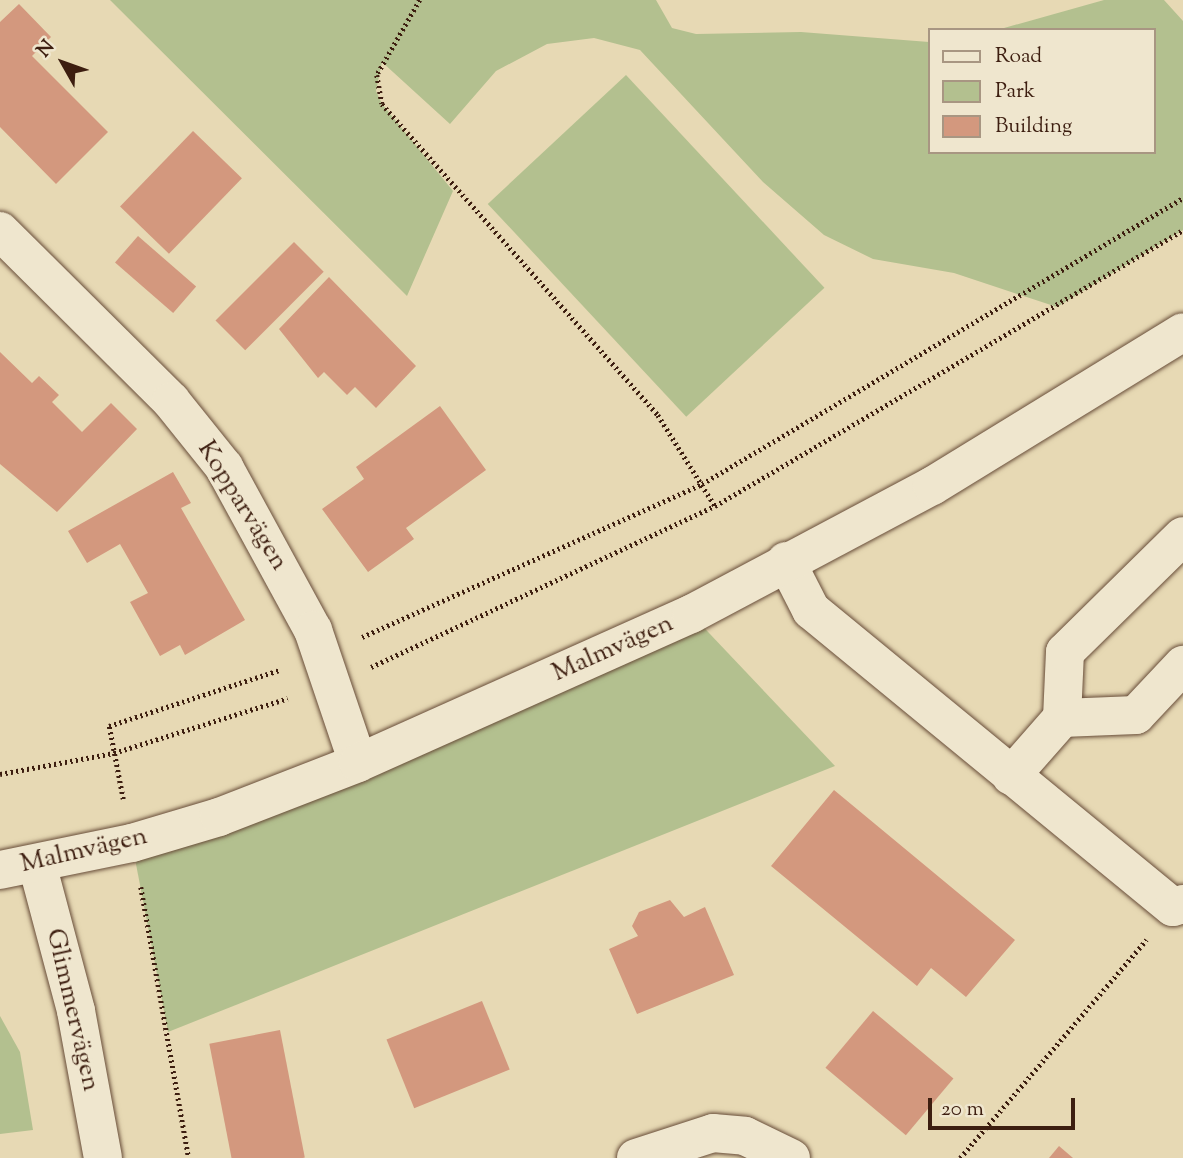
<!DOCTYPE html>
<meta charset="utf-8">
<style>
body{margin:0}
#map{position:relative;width:1183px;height:1158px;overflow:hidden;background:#e7d9b4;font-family:"Sorts Mill Goudy",serif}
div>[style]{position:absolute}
.green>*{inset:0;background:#b3c08f;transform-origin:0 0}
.building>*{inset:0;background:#d3987e;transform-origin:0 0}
.path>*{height:4.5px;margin-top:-2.25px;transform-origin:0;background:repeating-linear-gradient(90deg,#3d1e10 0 2px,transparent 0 5.5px)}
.roads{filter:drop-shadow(0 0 2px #684d39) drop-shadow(0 0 2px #684d39)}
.minor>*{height:38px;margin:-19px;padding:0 19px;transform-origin:19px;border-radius:19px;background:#efe6ce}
span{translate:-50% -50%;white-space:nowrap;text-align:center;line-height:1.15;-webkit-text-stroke:6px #efe6ce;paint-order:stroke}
.street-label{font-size:26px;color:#3d1e10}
.legend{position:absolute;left:928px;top:28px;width:228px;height:126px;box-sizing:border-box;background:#efe6ce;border:2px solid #a89682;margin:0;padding:9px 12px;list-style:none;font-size:21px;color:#3d1e10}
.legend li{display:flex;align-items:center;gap:14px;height:35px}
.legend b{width:35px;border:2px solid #a89682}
.north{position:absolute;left:28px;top:28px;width:70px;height:70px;-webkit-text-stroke:5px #efe6ce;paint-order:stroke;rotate:310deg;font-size:19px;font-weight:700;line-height:28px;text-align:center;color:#3d1e10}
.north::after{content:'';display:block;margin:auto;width:24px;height:32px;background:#3d1e10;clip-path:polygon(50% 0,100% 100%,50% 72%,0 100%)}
.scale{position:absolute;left:928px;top:1098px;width:147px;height:32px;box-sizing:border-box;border:4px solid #3d1e10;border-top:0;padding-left:9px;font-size:21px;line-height:24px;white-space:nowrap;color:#3d1e10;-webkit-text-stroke:5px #efe6ce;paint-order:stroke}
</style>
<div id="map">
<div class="green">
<i style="clip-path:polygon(110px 0,656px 0,672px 28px,696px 34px,801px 32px,929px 42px,929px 152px,1153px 152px,1153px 30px,997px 30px,1104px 0,1164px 0,1183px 21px,1183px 230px,1057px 307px,954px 273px,873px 259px,824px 235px,763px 182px,640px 50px,594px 38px,547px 44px,496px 71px,450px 124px,382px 62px,376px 91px,382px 104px,453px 191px,407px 296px)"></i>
<i style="left:626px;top:75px;width:291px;height:189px;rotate:47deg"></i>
<i style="clip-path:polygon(691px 614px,835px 766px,168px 1032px,132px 843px)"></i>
<i style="clip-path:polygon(0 1016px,20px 1052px,33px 1130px,0 1134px)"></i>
</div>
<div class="building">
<i style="clip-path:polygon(19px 4px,51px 37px,32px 56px,108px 132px,56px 184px,0 127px,0 22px)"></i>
<i style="left:193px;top:131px;width:68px;height:105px;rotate:44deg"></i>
<i style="left:138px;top:236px;width:77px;height:35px;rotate:41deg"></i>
<i style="left:294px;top:242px;width:42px;height:111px;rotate:45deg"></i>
<i style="clip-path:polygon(329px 277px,416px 366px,376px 408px,355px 387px,347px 395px,324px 372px,318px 378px,279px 329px)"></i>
<i style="clip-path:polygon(0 352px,32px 383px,39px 376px,59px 395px,52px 402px,82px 432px,111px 403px,137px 429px,57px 512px,0 464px)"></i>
<i style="clip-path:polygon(440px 406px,486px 470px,406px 528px,414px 539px,368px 572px,322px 509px,364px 479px,356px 467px)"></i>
<i style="clip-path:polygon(173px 472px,191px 503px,181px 508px,245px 620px,185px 655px,180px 645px,160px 656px,130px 602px,148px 593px,120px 544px,87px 563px,68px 531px)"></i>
<i style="clip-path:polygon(834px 790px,1015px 940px,966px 997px,931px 968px,917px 986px,771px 866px)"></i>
<i style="clip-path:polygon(670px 900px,684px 917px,705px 907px,734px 975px,637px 1014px,609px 949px,638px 936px,632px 926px,639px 912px)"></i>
<i style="left:482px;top:1001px;width:74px;height:103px;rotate:68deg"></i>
<i style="left:873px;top:1011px;width:105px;height:74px;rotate:40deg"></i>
<i style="left:280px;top:1030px;width:130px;height:72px;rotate:79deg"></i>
<i style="clip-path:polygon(1059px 1146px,1073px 1158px,1049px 1158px)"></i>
</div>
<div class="path">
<i style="left:420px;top:0;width:86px;rotate:119.8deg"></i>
<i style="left:377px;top:75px;width:29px;rotate:80deg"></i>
<i style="left:382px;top:104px;width:416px;rotate:48.4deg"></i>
<i style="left:658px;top:415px;width:107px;rotate:57.9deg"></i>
<i style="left:362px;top:637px;width:373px;rotate:-24.2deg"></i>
<i style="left:702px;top:484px;width:560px;rotate:-30.74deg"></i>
<i style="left:371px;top:667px;width:380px;rotate:-25.1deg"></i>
<i style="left:715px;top:506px;width:543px;rotate:-30.53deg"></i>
<i style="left:0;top:774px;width:116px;rotate:-10.4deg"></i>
<i style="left:114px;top:753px;width:182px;rotate:-17.5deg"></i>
<i style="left:123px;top:799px;width:74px;rotate:-100.9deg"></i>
<i style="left:109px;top:726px;width:179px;rotate:-18.2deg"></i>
<i style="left:141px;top:887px;width:275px;rotate:80deg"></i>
<i style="left:960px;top:1158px;width:287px;rotate:-49.5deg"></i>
</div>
<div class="roads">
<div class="minor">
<i style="left:0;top:231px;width:241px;rotate:44.8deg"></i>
<i style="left:171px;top:401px;width:85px;rotate:51.2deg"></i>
<i style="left:224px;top:467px;width:186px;rotate:61.4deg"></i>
<i style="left:313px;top:630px;width:140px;rotate:71.3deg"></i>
<i style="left:786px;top:561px;width:55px;rotate:63deg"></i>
<i style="left:811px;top:610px;width:468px;rotate:39.4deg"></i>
<i style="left:1173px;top:907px;width:10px;rotate:-17deg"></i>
<i style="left:1062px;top:718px;width:74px;rotate:-2.3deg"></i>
<i style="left:1136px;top:715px;width:69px;rotate:-46.8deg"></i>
<i style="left:1011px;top:776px;width:77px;rotate:-48.7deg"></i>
<i style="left:1062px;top:718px;width:66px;rotate:-87.4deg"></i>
<i style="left:1065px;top:652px;width:165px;rotate:-44.5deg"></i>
<i style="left:37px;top:864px;width:152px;rotate:75.1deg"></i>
<i style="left:76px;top:1011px;width:149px;rotate:79.6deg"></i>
<i style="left:0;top:870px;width:135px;rotate:-11.6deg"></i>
<i style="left:132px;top:843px;width:91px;rotate:-16.6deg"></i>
<i style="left:219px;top:817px;width:149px;rotate:-21.2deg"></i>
<i style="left:358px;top:763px;width:365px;rotate:-24.1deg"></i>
<i style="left:691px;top:614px;width:273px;rotate:-28deg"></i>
<i style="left:932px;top:486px;width:294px;rotate:-31.5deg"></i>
<i style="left:636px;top:1158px;width:81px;rotate:-18deg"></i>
<i style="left:713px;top:1133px;width:32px;rotate:5deg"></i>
<i style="left:745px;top:1136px;width:51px;rotate:25.6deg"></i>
</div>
</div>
<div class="street-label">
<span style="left:242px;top:506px;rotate:58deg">Kopparvägen</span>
<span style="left:613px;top:649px;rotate:-24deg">Malmvägen</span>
<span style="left:84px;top:851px;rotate:-13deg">Malmvägen</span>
<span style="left:72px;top:1010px;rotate:77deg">Glimmervägen</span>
</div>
<ul class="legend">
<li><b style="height:9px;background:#efe6ce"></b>Road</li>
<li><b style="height:19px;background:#b3c08f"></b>Park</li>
<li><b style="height:19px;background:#d3987e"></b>Building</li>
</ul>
<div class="north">N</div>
<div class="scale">20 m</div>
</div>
